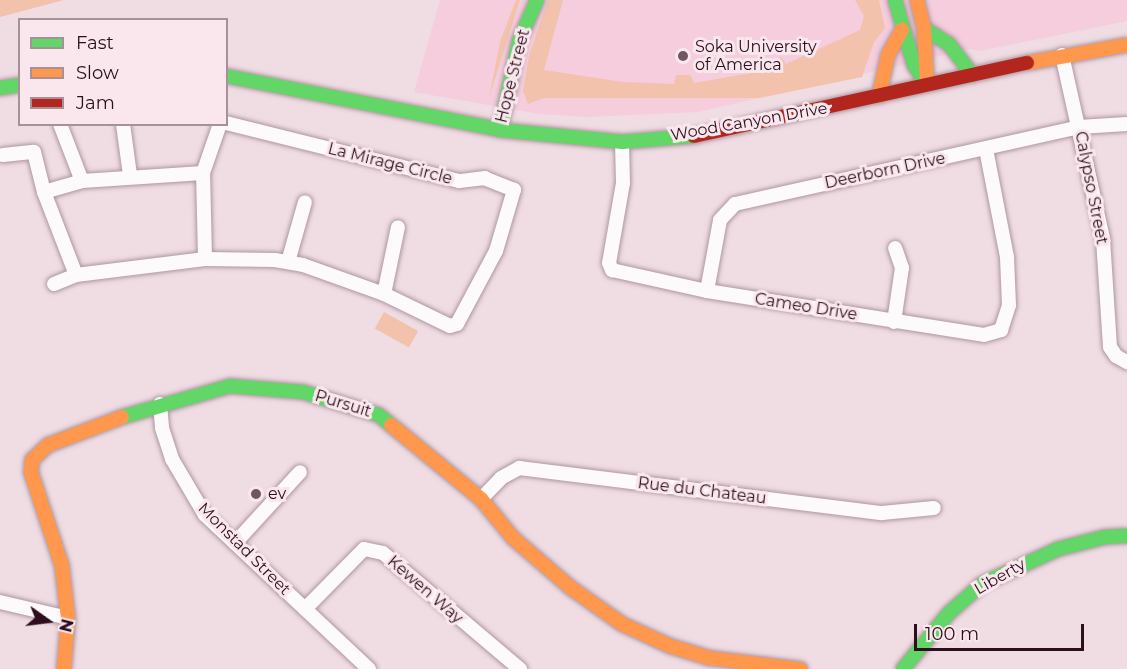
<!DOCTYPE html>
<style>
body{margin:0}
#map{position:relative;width:1127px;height:669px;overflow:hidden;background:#f0dce3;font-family:Montserrat,sans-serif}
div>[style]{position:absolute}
.built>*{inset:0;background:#f5cddc}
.green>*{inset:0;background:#f2c2ac;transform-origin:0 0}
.roads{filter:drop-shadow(0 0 2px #ae97a0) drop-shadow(0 0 2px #ae97a0)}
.street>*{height:14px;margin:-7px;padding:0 7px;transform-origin:7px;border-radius:7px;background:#fdfafb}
.fast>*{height:14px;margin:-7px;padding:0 7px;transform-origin:7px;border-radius:7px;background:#63d668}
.slow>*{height:14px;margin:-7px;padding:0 7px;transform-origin:7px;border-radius:7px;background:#ff974d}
.jam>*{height:14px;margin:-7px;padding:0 7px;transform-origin:7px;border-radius:7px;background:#b3261e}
.dots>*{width:16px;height:16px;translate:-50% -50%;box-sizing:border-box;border:3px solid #f9e7ed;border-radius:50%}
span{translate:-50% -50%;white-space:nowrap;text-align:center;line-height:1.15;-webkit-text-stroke:6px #f9e7ed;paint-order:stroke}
.poi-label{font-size:16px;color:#2c0e1c}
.left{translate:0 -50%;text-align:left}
.street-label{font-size:16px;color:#2c0e1c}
.legend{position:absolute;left:18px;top:18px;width:210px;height:108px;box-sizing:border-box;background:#f9e7ed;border:2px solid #a79099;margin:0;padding:8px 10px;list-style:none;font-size:18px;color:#2c0e1c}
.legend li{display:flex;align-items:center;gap:12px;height:30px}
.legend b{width:30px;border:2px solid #a79099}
.north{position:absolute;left:18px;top:591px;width:60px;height:60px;-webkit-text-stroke:4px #f9e7ed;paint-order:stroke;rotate:104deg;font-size:16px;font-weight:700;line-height:24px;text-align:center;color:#2c0e1c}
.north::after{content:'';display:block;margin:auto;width:21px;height:27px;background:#2c0e1c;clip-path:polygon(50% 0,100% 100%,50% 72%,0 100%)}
.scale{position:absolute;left:914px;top:624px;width:170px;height:27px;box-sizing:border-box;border:3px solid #2c0e1c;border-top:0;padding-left:8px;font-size:18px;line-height:21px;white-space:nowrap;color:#2c0e1c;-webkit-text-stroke:4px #f9e7ed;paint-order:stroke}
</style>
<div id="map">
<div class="built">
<i style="clip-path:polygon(440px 0,1127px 0,1127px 21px,980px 51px,970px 49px,698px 112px,586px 117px,540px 114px,414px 92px)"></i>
</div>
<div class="green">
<i style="clip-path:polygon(0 0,64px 0,0 17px)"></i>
<i style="clip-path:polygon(516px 0,520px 0,489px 98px,500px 42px)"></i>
<i style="clip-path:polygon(548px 0,563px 0,544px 70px,623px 82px,674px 84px,676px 75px,690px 75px,694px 83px,763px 71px,777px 67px,775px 61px,781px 57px,786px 64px,860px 30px,864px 16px,855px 0,879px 0,885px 28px,874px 42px,862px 77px,760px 98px,544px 98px,528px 104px,523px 91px,529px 56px)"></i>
<i style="left:384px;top:312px;width:39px;height:19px;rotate:29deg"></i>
</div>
<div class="roads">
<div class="street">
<i style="left:1062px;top:55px;width:189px;rotate:77.4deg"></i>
<i style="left:1103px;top:239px;width:108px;rotate:86.3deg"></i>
<i style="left:1110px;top:347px;width:11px;rotate:56deg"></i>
<i style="left:1116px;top:356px;width:13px;rotate:29deg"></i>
<i style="left:60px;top:124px;width:61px;rotate:68.9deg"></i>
<i style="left:123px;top:124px;width:51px;rotate:82.2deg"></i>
<i style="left:622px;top:142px;width:41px;rotate:88.6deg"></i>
<i style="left:623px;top:183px;width:81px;rotate:99.9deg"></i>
<i style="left:609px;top:263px;width:8px;rotate:67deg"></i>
<i style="left:612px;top:270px;width:97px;rotate:12.5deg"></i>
<i style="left:707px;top:291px;width:280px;rotate:9deg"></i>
<i style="left:984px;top:335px;width:18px;rotate:-16deg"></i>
<i style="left:1001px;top:330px;width:26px;rotate:-72deg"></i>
<i style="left:1009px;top:305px;width:48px;rotate:-92.4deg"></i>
<i style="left:1007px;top:257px;width:110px;rotate:-101deg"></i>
<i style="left:3px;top:155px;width:31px;rotate:-6deg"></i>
<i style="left:34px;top:152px;width:41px;rotate:76deg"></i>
<i style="left:205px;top:259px;width:86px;rotate:-91.3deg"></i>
<i style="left:203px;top:173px;width:52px;rotate:-70.9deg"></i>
<i style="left:288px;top:262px;width:62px;rotate:-74.2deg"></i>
<i style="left:76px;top:275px;width:89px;rotate:-111.1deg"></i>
<i style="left:44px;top:192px;width:40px;rotate:-16deg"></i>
<i style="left:82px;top:181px;width:121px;rotate:-3.8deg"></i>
<i style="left:54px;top:284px;width:24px;rotate:-22deg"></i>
<i style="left:76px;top:275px;width:130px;rotate:-7.1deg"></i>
<i style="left:205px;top:259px;width:70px;rotate:0.8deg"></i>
<i style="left:275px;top:260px;width:28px;rotate:10deg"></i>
<i style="left:303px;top:265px;width:86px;rotate:19.7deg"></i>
<i style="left:384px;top:294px;width:73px;rotate:25.9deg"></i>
<i style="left:450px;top:326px;width:7px;rotate:-16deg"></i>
<i style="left:457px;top:324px;width:83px;rotate:-61.9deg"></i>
<i style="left:496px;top:251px;width:64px;rotate:-73.6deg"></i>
<i style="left:514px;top:190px;width:31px;rotate:-158deg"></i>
<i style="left:485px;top:178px;width:26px;rotate:173deg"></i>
<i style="left:459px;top:181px;width:240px;rotate:-166deg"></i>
<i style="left:707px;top:291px;width:72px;rotate:-79.6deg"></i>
<i style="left:720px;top:220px;width:22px;rotate:-47deg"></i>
<i style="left:735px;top:204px;width:353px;rotate:-12.6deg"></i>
<i style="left:1079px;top:127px;width:48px;rotate:-3.6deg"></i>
<i style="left:384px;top:294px;width:68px;rotate:-78.2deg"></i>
<i style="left:894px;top:322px;width:55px;rotate:-81.6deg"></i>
<i style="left:902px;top:268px;width:21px;rotate:-109deg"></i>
<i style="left:160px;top:404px;width:24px;rotate:85deg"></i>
<i style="left:162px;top:428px;width:33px;rotate:72deg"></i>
<i style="left:172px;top:459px;width:65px;rotate:59.5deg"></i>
<i style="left:205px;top:515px;width:225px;rotate:43.2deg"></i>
<i style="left:481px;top:499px;width:29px;rotate:-46deg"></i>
<i style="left:501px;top:478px;width:21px;rotate:-29deg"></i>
<i style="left:519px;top:468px;width:366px;rotate:7.1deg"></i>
<i style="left:882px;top:513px;width:52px;rotate:-5.5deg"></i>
<i style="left:235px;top:543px;width:96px;rotate:-47.5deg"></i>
<i style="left:0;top:602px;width:70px;rotate:13.2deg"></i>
<i style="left:305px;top:609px;width:84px;rotate:-45.5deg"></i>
<i style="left:364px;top:549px;width:19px;rotate:12deg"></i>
<i style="left:383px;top:553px;width:180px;rotate:40.3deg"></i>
</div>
<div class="fast">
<i style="left:895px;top:0;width:68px;rotate:73.7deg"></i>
<i style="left:914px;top:65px;width:23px;rotate:56deg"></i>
<i style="left:924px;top:28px;width:30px;rotate:33deg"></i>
<i style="left:949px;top:44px;width:39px;rotate:53deg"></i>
<i style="left:226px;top:76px;width:279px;rotate:11.1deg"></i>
<i style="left:500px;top:130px;width:123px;rotate:5.6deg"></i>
<i style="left:622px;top:142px;width:72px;rotate:-4.8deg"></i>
<i style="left:0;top:88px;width:20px;rotate:-9deg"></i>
<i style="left:500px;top:130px;width:91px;rotate:-77.9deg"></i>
<i style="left:519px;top:41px;width:45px;rotate:-66.3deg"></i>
<i style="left:122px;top:417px;width:112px;rotate:-16deg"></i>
<i style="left:230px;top:386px;width:73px;rotate:4.7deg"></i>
<i style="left:303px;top:392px;width:79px;rotate:16.8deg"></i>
<i style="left:379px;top:415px;width:16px;rotate:40deg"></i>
<i style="left:903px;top:669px;width:72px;rotate:-50.6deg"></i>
<i style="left:949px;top:613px;width:44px;rotate:-41.3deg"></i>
<i style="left:982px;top:584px;width:84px;rotate:-24.7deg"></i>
<i style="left:1058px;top:549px;width:49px;rotate:-14.3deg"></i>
<i style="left:1105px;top:537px;width:22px;rotate:-3deg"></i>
</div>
<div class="slow">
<i style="left:917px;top:0;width:29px;rotate:76deg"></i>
<i style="left:924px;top:28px;width:56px;rotate:86.9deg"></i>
<i style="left:1027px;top:63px;width:102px;rotate:-10.2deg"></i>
<i style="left:879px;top:96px;width:42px;rotate:-77.6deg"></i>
<i style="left:888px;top:55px;width:29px;rotate:-61deg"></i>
<i style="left:391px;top:425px;width:117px;rotate:39.4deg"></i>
<i style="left:481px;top:499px;width:50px;rotate:50.6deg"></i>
<i style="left:513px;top:538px;width:77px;rotate:40.8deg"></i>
<i style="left:571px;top:588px;width:62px;rotate:35.2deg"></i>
<i style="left:622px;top:624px;width:53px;rotate:24.6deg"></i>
<i style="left:670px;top:646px;width:41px;rotate:17.1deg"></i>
<i style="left:709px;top:658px;width:92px;rotate:6.9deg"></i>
<i style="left:64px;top:669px;width:51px;rotate:-85.5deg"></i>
<i style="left:68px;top:618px;width:52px;rotate:-96.6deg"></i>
<i style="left:62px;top:566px;width:99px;rotate:-108.3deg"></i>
<i style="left:31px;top:472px;width:12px;rotate:-85deg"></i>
<i style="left:32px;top:460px;width:22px;rotate:-43deg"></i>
<i style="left:48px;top:445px;width:79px;rotate:-20.7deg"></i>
</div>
<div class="jam">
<i style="left:694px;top:136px;width:341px;rotate:-12.4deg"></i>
</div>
</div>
<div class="dots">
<i style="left:683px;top:56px;background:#715662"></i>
<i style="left:256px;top:494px;background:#715662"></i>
</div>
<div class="poi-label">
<span class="left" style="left:695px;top:56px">Soka University<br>of America</span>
<span class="left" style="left:268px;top:494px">ev</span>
</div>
<div class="street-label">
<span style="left:513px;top:76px;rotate:-76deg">Hope Street</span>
<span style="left:749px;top:122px;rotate:-10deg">Wood Canyon Drive</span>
<span style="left:390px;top:164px;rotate:14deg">La Mirage Circle</span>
<span style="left:885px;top:171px;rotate:-12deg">Deerborn Drive</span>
<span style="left:1091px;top:188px;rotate:79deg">Calypso Street</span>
<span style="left:806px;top:307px;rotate:9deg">Cameo Drive</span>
<span style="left:343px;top:404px;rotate:17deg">Pursuit</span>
<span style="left:702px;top:491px;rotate:7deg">Rue du Chateau</span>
<span style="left:244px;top:549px;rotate:45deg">Monstad Street</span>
<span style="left:1000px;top:577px;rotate:-30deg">Liberty</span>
<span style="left:425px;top:590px;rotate:41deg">Kewen Way</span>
</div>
<ul class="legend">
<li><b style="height:8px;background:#63d668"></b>Fast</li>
<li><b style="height:8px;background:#ff974d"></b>Slow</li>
<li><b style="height:8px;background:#b3261e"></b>Jam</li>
</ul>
<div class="north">N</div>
<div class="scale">100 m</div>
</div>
